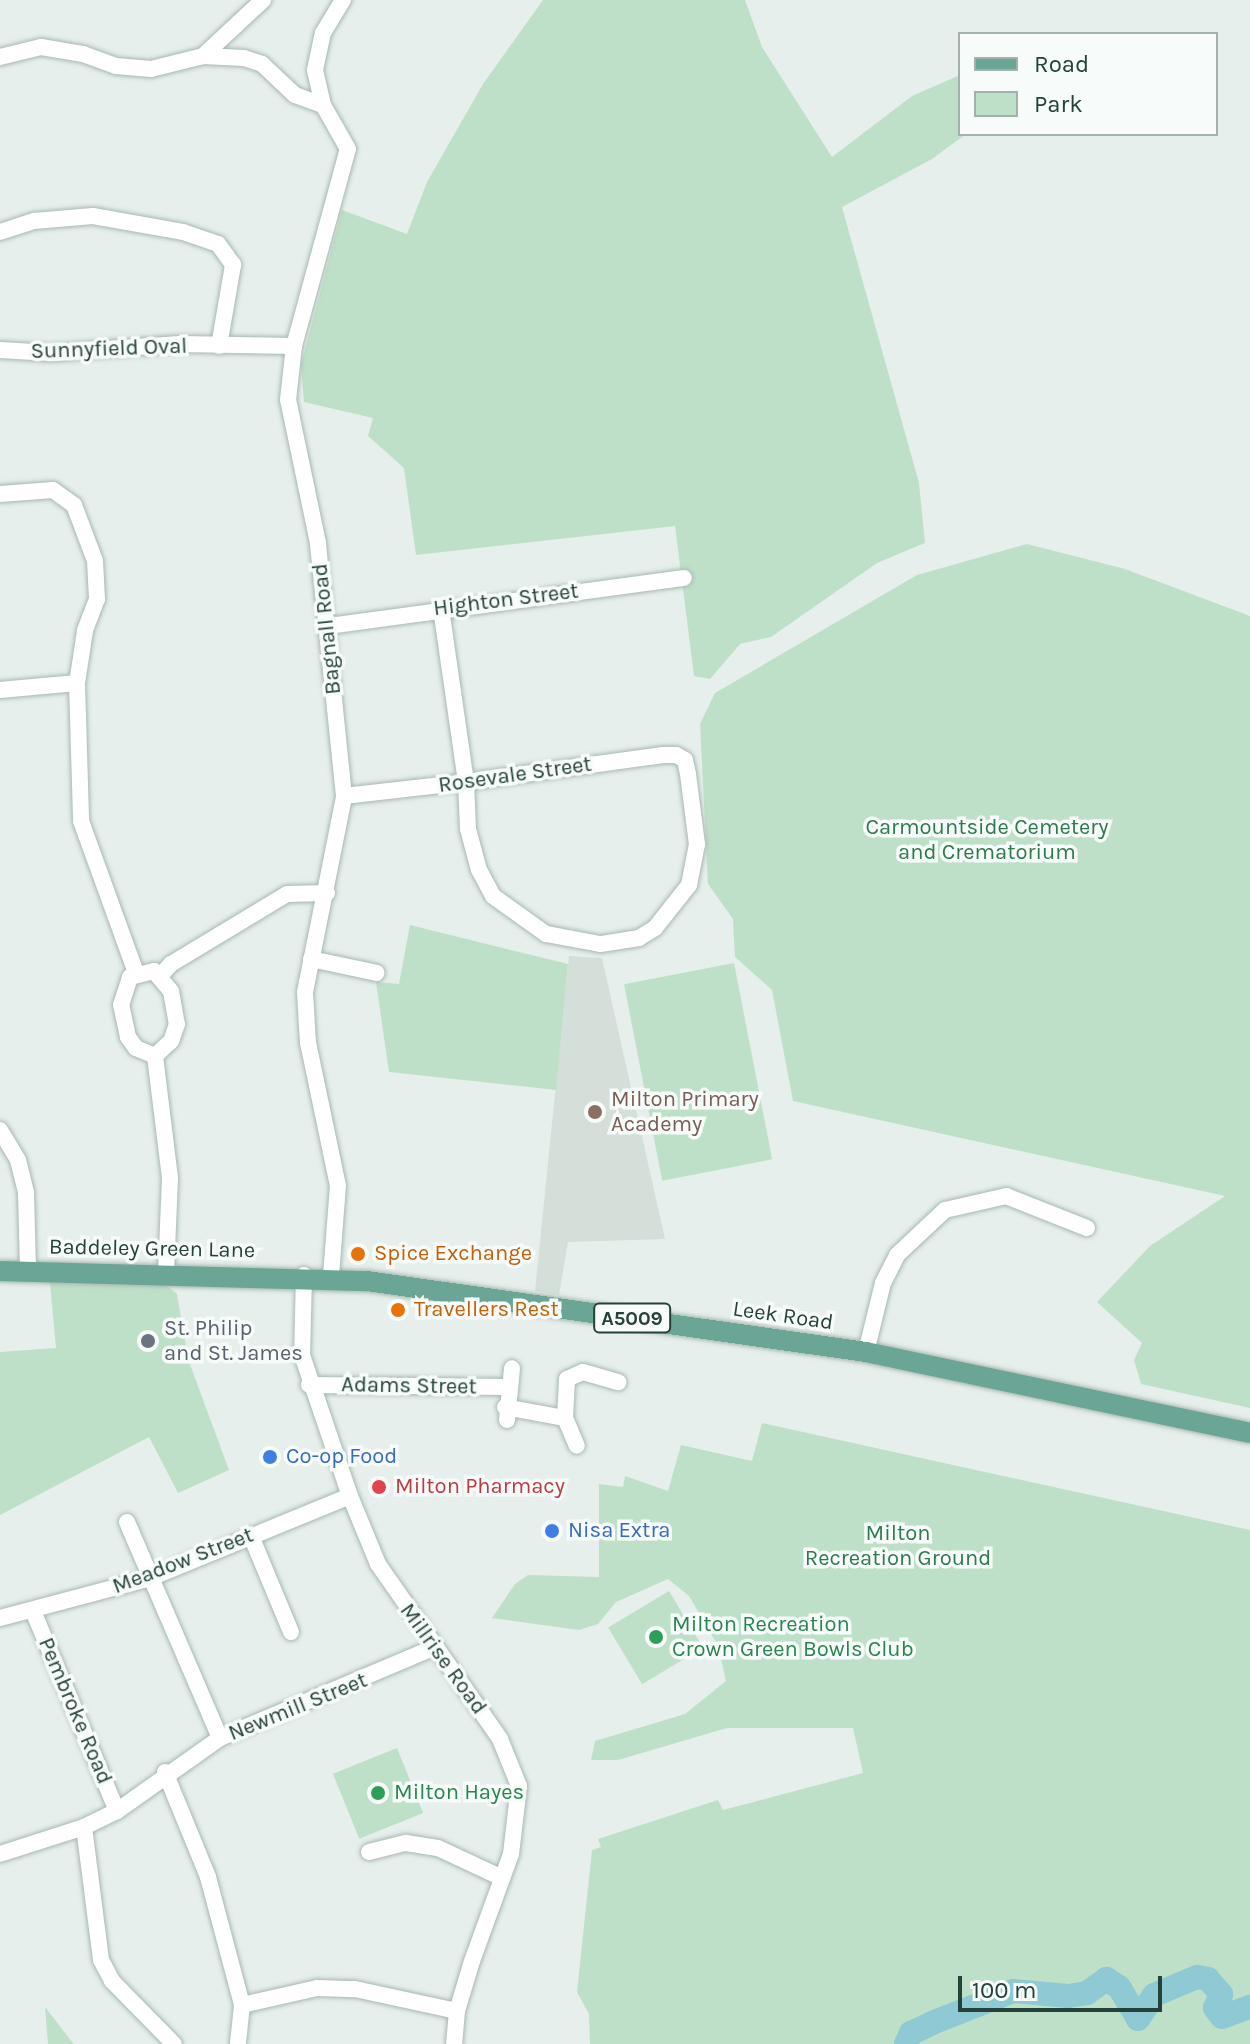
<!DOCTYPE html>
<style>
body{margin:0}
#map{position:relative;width:1250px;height:2044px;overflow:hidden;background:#e6efeb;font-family:Karla,sans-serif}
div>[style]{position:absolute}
.built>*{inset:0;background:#d4dfda}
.green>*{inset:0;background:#bfe0c8;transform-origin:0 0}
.river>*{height:24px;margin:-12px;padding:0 12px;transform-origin:12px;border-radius:12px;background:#8ec9d4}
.roads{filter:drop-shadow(0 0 2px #a8b8b2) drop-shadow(0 0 2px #a8b8b2)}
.minor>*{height:16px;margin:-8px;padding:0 8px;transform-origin:8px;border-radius:8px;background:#fff}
.major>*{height:20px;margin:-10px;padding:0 10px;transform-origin:10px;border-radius:10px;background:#6aa596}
.dots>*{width:22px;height:22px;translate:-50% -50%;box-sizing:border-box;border:4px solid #f7fbf9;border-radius:50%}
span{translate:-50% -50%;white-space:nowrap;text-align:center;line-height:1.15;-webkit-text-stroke:7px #f7fbf9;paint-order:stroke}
.shield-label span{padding:2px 6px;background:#f7fbf9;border:2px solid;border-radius:6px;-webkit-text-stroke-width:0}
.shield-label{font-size:20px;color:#24423a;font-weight:700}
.street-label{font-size:22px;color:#24423a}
.park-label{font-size:22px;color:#2d7a4b}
.education-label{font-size:22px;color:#785e54}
.left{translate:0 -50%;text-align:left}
.food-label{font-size:22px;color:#c56008}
.worship-label{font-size:22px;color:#5b616d}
.shop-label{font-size:22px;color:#366cbe}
.health-label{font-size:22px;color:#be3a42}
.leisure-label{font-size:22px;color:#27864d}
.legend{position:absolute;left:958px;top:32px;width:260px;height:104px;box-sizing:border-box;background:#f7fbf9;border:2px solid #a3b1ad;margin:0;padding:10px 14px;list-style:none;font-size:24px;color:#24423a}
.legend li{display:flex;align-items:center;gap:16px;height:40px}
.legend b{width:40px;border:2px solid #a3b1ad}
.scale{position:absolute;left:958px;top:1976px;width:204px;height:36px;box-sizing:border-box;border:4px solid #24423a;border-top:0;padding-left:10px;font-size:24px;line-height:28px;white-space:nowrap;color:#24423a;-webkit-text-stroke:6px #f7fbf9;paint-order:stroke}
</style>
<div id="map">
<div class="built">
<i style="clip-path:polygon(569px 956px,602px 958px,665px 1239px,568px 1242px,559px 1295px,535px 1291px)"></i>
</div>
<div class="green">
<i style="clip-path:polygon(543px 0,745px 0,762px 47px,832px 157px,912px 96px,960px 75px,960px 134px,966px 134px,932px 159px,842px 207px,919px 483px,925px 543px,877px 563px,771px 637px,740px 644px,710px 679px,694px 676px,675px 526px,416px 555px,404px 468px,368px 436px,373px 418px,304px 402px,301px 365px,342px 210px,407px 234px,427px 182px,483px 84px)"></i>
<i style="clip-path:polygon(1027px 544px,1125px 569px,1250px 616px,1250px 1408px,1141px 1384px,1134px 1360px,1142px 1343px,1097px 1302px,1150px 1246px,1225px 1196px,793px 1101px,772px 990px,735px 957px,733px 919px,708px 884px,700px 724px,715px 693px,917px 575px)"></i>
<i style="clip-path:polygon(410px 925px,568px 964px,556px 1090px,389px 1072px,376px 982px,399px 984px)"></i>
<i style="left:734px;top:963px;width:200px;height:112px;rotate:79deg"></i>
<i style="clip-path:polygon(162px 1282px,177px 1294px,188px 1359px,229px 1470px,178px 1493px,149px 1437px,0 1515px,0 1352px,56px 1348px,50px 1283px)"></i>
<i style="clip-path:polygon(762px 1423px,1250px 1530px,1250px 2044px,590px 2044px,589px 2014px,577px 1992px,592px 1850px,601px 1847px,598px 1839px,718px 1800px,723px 1810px,863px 1773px,853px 1728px,727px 1728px,618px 1760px,591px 1760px,595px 1741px,685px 1714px,726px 1681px,718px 1646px,689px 1596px,668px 1579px,616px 1602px,598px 1624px,579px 1630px,492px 1618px,515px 1584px,528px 1575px,599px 1577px,599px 1484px,623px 1487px,625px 1476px,668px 1491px,681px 1445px,752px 1461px)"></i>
<i style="left:669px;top:1591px;width:66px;height:71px;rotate:59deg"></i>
<i style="left:397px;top:1748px;width:70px;height:69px;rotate:68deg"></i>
<i style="clip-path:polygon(45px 2007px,69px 2038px,74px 2044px,48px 2044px)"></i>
</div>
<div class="river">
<i style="left:906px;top:2044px;width:12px;rotate:-66deg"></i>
<i style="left:911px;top:2033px;width:23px;rotate:-25deg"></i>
<i style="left:932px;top:2023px;width:87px;rotate:-21.6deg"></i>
<i style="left:1013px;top:1991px;width:55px;rotate:5.2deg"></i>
<i style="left:1068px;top:1996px;width:19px;rotate:-9deg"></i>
<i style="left:1087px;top:1993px;width:24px;rotate:-36deg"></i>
<i style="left:1106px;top:1979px;width:15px;rotate:32deg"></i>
<i style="left:1119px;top:1987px;width:37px;rotate:59deg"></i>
<i style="left:1138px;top:2019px;width:29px;rotate:-56deg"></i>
<i style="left:1154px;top:1995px;width:47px;rotate:-22.7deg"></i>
<i style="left:1197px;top:1977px;width:11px;rotate:10deg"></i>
<i style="left:1208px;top:1979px;width:20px;rotate:49deg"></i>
<i style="left:1221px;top:1994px;width:15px;rotate:113deg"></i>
<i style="left:1215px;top:2008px;width:11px;rotate:52deg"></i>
<i style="left:1222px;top:2017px;width:30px;rotate:-20deg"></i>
</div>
<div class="roads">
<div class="minor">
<i style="left:203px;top:56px;width:82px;rotate:-43deg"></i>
<i style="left:0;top:57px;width:42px;rotate:-13.7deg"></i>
<i style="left:41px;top:47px;width:43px;rotate:9.5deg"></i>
<i style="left:83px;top:54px;width:35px;rotate:20deg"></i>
<i style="left:116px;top:66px;width:35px;rotate:5deg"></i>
<i style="left:151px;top:69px;width:54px;rotate:-14deg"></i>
<i style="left:203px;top:56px;width:41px;rotate:2.8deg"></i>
<i style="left:244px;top:58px;width:19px;rotate:18deg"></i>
<i style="left:262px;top:64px;width:45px;rotate:43.2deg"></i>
<i style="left:295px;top:95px;width:30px;rotate:20deg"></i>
<i style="left:0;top:232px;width:36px;rotate:-18deg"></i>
<i style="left:34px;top:221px;width:59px;rotate:-4.8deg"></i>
<i style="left:93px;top:216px;width:91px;rotate:10.1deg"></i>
<i style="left:183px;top:232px;width:37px;rotate:19deg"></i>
<i style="left:218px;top:244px;width:26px;rotate:54deg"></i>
<i style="left:233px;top:265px;width:82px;rotate:99.8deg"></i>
<i style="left:0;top:350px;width:51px;rotate:3.4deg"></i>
<i style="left:51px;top:353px;width:129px;rotate:-4deg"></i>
<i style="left:180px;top:344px;width:114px;rotate:1deg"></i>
<i style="left:0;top:494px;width:53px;rotate:-4.3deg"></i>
<i style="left:53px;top:490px;width:26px;rotate:36deg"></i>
<i style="left:74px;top:505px;width:60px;rotate:69.4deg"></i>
<i style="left:95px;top:561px;width:38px;rotate:87deg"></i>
<i style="left:97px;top:599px;width:34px;rotate:111deg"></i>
<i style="left:85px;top:631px;width:53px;rotate:98.7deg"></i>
<i style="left:77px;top:683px;width:138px;rotate:88.3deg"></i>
<i style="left:81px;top:821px;width:162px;rotate:70.1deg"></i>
<i style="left:328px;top:626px;width:359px;rotate:-7.7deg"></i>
<i style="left:0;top:690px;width:77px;rotate:-5.2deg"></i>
<i style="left:344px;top:796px;width:123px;rotate:-6.5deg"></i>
<i style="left:466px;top:782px;width:199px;rotate:-7.8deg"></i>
<i style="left:663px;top:755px;width:13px"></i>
<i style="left:676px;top:755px;width:10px;rotate:29deg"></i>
<i style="left:685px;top:760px;width:14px;rotate:78deg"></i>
<i style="left:688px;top:774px;width:71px;rotate:82.7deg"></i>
<i style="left:697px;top:844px;width:42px;rotate:101deg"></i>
<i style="left:689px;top:885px;width:55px;rotate:128.3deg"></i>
<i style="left:655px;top:928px;width:19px;rotate:148deg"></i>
<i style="left:639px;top:938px;width:39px;rotate:171deg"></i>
<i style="left:600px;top:944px;width:55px;rotate:-169.5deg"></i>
<i style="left:546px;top:934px;width:65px;rotate:-144.4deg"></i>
<i style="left:493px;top:896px;width:30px;rotate:-118deg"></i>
<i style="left:479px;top:870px;width:42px;rotate:-105deg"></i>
<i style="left:468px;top:829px;width:47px;rotate:-92.4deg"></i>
<i style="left:466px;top:782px;width:176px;rotate:-98.2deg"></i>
<i style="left:311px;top:959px;width:67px;rotate:12deg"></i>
<i style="left:154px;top:971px;width:26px;rotate:50deg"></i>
<i style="left:171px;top:991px;width:34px;rotate:80deg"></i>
<i style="left:177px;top:1024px;width:18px;rotate:109deg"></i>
<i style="left:171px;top:1041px;width:22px;rotate:137deg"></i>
<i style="left:155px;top:1056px;width:21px;rotate:-157deg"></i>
<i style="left:136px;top:1048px;width:14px;rotate:-126deg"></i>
<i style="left:128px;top:1037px;width:33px;rotate:-102deg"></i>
<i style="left:121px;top:1005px;width:29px;rotate:-72deg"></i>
<i style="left:130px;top:977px;width:25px;rotate:-14deg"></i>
<i style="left:161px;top:975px;width:15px;rotate:-48deg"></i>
<i style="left:171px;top:964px;width:135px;rotate:-31.1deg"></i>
<i style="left:287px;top:894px;width:40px;rotate:-1.4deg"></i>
<i style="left:155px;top:1056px;width:123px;rotate:83deg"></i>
<i style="left:170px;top:1178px;width:95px;rotate:92.4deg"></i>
<i style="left:0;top:1130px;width:35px;rotate:59deg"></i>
<i style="left:18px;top:1160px;width:34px;rotate:76deg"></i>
<i style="left:26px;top:1193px;width:77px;rotate:88.5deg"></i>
<i style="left:304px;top:1275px;width:80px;rotate:91.4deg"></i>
<i style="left:302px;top:1355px;width:149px;rotate:71.2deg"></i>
<i style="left:350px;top:1496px;width:74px;rotate:67.6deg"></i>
<i style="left:378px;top:1564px;width:213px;rotate:55.1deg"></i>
<i style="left:500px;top:1739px;width:51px;rotate:68deg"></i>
<i style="left:519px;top:1786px;width:68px;rotate:96.7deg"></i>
<i style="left:511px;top:1854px;width:114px;rotate:110deg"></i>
<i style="left:472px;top:1961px;width:52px;rotate:106.7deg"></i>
<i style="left:457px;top:2011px;width:33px;rotate:95deg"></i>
<i style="left:331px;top:1276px;width:90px;rotate:-85.6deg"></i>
<i style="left:338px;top:1186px;width:146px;rotate:-101.8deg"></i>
<i style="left:308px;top:1043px;width:51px;rotate:-93.4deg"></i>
<i style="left:305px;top:992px;width:200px;rotate:-78.7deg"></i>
<i style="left:344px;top:796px;width:254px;rotate:-95.9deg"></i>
<i style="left:318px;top:543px;width:146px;rotate:-101.8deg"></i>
<i style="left:288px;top:400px;width:54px;rotate:-83.7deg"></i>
<i style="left:294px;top:346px;width:204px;rotate:-74.7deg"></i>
<i style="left:348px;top:149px;width:51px;rotate:-119.6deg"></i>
<i style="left:323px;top:105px;width:36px;rotate:-103deg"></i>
<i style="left:315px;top:70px;width:38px;rotate:-78deg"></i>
<i style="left:323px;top:33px;width:39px;rotate:-59deg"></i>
<i style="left:866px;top:1352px;width:71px;rotate:-76.2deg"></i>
<i style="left:883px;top:1283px;width:31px;rotate:-63deg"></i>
<i style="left:897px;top:1255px;width:66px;rotate:-43.2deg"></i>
<i style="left:945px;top:1210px;width:63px;rotate:-12.9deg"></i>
<i style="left:1006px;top:1196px;width:87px;rotate:21.6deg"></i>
<i style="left:309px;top:1385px;width:200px;rotate:0.6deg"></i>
<i style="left:505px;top:1407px;width:61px;rotate:10.4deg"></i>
<i style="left:565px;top:1418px;width:30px;rotate:67deg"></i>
<i style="left:565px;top:1418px;width:39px;rotate:-87deg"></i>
<i style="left:567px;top:1379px;width:17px;rotate:-24deg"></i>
<i style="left:583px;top:1372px;width:37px;rotate:16deg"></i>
<i style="left:507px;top:1420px;width:52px;rotate:-84.5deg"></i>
<i style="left:127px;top:1522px;width:235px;rotate:66.7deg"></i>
<i style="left:251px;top:1536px;width:104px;rotate:67.4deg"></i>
<i style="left:33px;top:1611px;width:217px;rotate:67.2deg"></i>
<i style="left:0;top:1618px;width:155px;rotate:-14.9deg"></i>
<i style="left:150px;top:1578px;width:216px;rotate:-22.3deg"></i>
<i style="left:165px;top:1772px;width:113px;rotate:67.7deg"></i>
<i style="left:208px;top:1877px;width:132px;rotate:75.1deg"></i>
<i style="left:242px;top:2005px;width:39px;rotate:96deg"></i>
<i style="left:84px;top:1827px;width:134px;rotate:82.7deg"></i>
<i style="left:101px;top:1960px;width:24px;rotate:62deg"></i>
<i style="left:112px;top:1981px;width:88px;rotate:45.5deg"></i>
<i style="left:369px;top:1852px;width:38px;rotate:-14deg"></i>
<i style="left:406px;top:1843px;width:32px;rotate:9deg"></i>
<i style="left:438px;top:1848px;width:71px;rotate:25.1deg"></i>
<i style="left:0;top:1854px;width:88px;rotate:-17.8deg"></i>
<i style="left:84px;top:1827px;width:37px;rotate:-26deg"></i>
<i style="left:117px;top:1811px;width:126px;rotate:-35.3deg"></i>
<i style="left:220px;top:1738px;width:233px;rotate:-22.9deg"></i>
<i style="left:242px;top:2005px;width:77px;rotate:-12.8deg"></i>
<i style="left:317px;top:1988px;width:38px;rotate:2deg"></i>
<i style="left:355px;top:1989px;width:104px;rotate:12.2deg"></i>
</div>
<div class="major">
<i style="left:0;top:1271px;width:367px;rotate:1.6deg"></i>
<i style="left:367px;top:1281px;width:504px;rotate:8.1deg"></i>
<i style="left:866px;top:1352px;width:392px;rotate:11.9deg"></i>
</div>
</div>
<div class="dots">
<i style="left:595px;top:1112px;background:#8d6e63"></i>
<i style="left:358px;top:1254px;background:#e8710a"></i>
<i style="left:398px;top:1310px;background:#e8710a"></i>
<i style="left:148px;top:1341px;background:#6b7280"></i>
<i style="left:270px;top:1457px;background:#3f7fe0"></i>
<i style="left:379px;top:1487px;background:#e0444e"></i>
<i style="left:552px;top:1531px;background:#3f7fe0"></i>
<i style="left:656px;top:1637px;background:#2e9e5b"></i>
<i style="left:378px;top:1793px;background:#2e9e5b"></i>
</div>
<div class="shield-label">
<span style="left:632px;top:1318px">A5009</span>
</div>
<div class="street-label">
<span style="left:109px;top:349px;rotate:-2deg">Sunnyfield Oval</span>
<span style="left:506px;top:600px;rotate:-7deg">Highton Street</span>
<span style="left:327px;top:629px;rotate:-96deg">Bagnall Road</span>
<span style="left:515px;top:775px;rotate:-8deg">Rosevale Street</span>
<span style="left:152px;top:1249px;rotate:1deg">Baddeley Green Lane</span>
<span style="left:783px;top:1316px;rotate:8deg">Leek Road</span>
<span style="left:409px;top:1386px;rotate:1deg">Adams Street</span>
<span style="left:183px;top:1561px;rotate:-21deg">Meadow Street</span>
<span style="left:443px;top:1659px;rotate:54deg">Millrise Road</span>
<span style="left:298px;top:1707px;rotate:-22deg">Newmill Street</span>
<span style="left:75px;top:1711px;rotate:67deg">Pembroke Road</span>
</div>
<div class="park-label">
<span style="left:987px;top:840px">Carmountside Cemetery<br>and Crematorium</span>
<span style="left:898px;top:1546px">Milton<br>Recreation Ground</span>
</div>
<div class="education-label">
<span class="left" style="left:611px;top:1112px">Milton Primary<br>Academy</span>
</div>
<div class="food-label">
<span class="left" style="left:374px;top:1254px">Spice Exchange</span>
<span class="left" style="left:414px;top:1310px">Travellers Rest</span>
</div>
<div class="worship-label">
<span class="left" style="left:164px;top:1341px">St. Philip<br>and St. James</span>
</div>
<div class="shop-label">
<span class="left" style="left:286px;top:1457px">Co-op Food</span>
<span class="left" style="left:568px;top:1531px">Nisa Extra</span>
</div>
<div class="health-label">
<span class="left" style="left:395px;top:1487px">Milton Pharmacy</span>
</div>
<div class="leisure-label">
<span class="left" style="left:672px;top:1637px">Milton Recreation<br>Crown Green Bowls Club</span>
<span class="left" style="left:394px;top:1793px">Milton Hayes</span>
</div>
<ul class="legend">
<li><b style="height:10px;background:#6aa596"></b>Road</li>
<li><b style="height:22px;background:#bfe0c8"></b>Park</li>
</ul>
<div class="scale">100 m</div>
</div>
